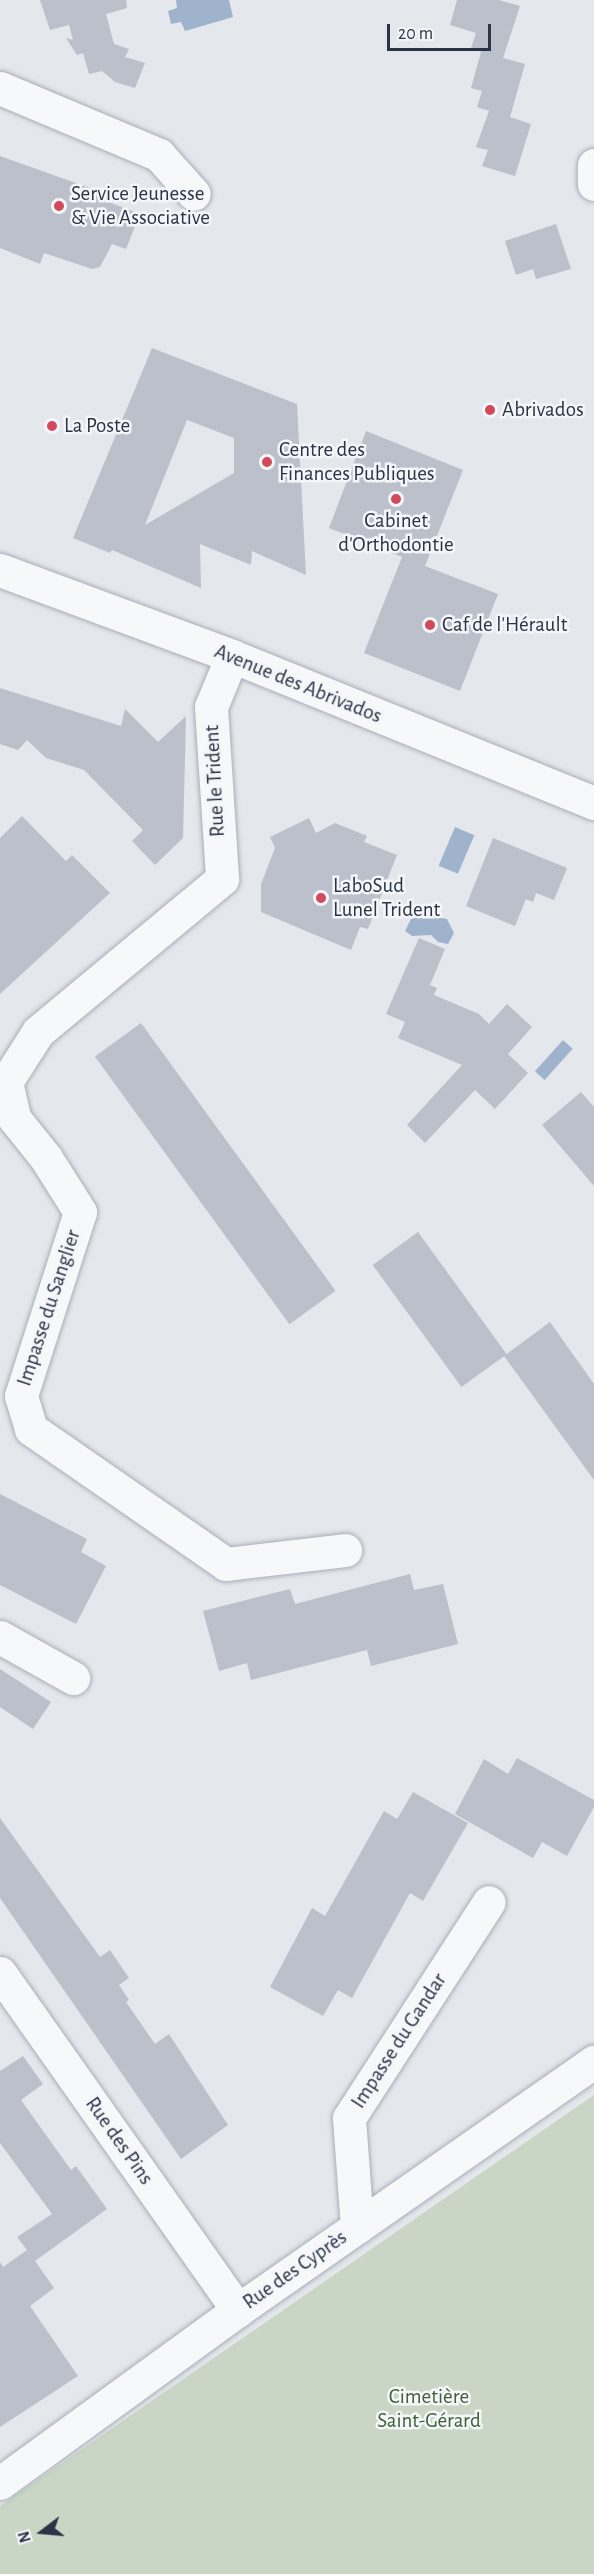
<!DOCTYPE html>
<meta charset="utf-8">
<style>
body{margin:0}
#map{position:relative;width:594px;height:2574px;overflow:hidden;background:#e4e7ec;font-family:"Alegreya Sans",sans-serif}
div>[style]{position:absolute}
.green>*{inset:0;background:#c9d6c5}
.water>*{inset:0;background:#9fb4cc;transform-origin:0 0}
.building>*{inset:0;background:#bbc0ca;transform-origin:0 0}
.roads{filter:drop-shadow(0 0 2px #a9aeb7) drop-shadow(0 0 2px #a9aeb7)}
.street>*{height:33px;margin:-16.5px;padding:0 16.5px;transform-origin:16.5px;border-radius:16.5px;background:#f7f8fa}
.dots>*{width:16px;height:16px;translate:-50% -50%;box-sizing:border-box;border:3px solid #f4f6f9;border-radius:50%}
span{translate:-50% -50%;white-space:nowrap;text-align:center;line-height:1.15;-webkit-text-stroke:5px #f4f6f9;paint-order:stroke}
.poi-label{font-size:21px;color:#2b3445}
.left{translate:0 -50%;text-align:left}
.street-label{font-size:21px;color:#2b3445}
.park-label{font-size:21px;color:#3f6138}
.north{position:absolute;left:12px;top:2502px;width:60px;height:60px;-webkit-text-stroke:4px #f4f6f9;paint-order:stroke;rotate:254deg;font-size:16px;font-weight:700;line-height:24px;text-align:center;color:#2b3445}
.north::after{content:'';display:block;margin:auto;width:21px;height:27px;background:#2b3445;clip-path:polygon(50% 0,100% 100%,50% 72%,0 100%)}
.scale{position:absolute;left:387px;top:24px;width:104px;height:27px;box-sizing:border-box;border:3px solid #2b3445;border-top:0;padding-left:8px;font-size:18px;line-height:21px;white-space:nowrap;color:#2b3445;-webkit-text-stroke:4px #f4f6f9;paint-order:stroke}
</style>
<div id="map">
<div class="green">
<i style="clip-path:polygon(594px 2095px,594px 2574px,0 2574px,0 2506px)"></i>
</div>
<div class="water">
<i style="clip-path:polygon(176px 0,229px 0,233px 17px,185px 31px,181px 22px,171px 24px,168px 11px,177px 8px)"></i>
<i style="left:455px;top:827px;width:21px;height:42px;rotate:23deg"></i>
<i style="clip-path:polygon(425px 915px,447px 919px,454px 933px,448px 944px,438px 942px,431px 935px,412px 936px,405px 931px,411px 919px)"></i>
<i style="left:563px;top:1040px;width:13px;height:42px;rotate:42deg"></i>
</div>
<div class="building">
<i style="clip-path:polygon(40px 0,126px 0,127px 8px,106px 14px,114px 44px,129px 49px,125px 57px,145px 63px,135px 88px,115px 82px,102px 71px,89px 74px,83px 53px,77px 55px,66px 38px,73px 40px,69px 25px,50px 30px)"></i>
<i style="clip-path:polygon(457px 0,499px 0,520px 6px,503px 58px,525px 64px,510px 117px,531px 124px,515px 176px,482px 166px,488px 150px,476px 147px,489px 111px,477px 107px,482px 91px,471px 88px,481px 52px,487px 54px,471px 48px,476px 33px,450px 25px)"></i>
<i style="clip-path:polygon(0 156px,101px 192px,98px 198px,140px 214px,126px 249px,112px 244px,100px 267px,92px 269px,44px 253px,40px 264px,0 248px)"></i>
<i style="clip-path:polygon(556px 224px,571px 269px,536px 279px,533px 269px,516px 275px,505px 241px)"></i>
<i style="clip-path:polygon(evenodd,152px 348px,297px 404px,306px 575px,252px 551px,251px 565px,200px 544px,201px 588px,112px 550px,110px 553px,73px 538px,152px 348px,187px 420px,234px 438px,234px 473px,145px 525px,187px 420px)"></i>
<i style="clip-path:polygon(366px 431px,463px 470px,425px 566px,498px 594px,460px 691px,364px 653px,402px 557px,329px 528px)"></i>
<i style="clip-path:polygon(0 688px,121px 726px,125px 709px,158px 742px,186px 716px,183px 838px,155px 865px,132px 841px,143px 830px,84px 770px,46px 758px,27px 740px,18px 750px,0 744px)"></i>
<i style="clip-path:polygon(22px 816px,66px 861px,72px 855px,110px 893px,0 994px,0 838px)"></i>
<i style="clip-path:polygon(309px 818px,316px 833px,335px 823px,367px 836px,364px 842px,397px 855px,368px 929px,360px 927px,351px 950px,261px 912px,261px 884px,275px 848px,270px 837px)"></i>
<i style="clip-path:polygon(493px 838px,567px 868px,554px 900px,536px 893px,533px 902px,526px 899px,515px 926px,466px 906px)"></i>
<i style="clip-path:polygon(419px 938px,445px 949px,430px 985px,437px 988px,434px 995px,479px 1014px,489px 1024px,507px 1004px,532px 1027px,508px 1054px,528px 1073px,495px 1109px,475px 1090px,425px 1143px,407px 1125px,462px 1065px,398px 1038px,405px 1022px,386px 1014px)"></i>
<i style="left:141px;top:1023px;width:331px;height:57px;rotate:54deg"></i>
<i style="clip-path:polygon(581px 1092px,594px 1107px,594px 1186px,542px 1125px)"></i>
<i style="left:418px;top:1232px;width:151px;height:56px;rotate:54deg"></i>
<i style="clip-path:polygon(550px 1322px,594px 1384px,594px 1480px,504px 1356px)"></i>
<i style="clip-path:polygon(0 1494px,87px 1539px,81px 1552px,106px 1566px,76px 1624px,0 1585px)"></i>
<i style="clip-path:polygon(410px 1574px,414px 1590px,443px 1584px,458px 1644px,371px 1666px,367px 1650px,251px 1680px,247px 1663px,219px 1671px,203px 1611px,290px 1589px,295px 1604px)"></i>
<i style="clip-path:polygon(0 1669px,51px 1702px,33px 1729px,0 1707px)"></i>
<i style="clip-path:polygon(517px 1758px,594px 1800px,594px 1807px,567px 1856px,542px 1842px,533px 1858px,455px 1814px,484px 1759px,508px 1774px)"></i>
<i style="clip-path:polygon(413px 1792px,468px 1823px,423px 1901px,410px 1893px,352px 1998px,338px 1990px,323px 2016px,270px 1987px,312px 1908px,325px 1916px,384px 1811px,397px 1819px)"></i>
<i style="clip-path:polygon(0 1818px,100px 1957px,110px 1950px,129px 1978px,119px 1985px,129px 2000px,126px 2002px,155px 2044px,169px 2034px,228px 2125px,181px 2159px,0 1898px)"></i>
<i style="clip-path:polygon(23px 2056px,43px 2084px,21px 2100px,71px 2170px,76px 2166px,107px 2209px,35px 2261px,54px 2288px,30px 2306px,78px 2376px,0 2427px,0 2262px,3px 2267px,27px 2250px,17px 2237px,52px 2214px,0 2143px,0 2071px)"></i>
</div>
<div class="roads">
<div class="street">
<i style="left:0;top:88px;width:173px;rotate:22.8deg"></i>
<i style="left:159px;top:155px;width:52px;rotate:48.1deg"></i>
<i style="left:594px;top:165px;width:19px;rotate:90deg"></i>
<i style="left:0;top:570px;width:247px;rotate:20.3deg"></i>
<i style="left:232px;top:656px;width:391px;rotate:22.1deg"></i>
<i style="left:232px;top:656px;width:55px;rotate:112.4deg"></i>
<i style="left:211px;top:707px;width:172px;rotate:86.3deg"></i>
<i style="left:222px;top:879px;width:239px;rotate:140.3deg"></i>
<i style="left:38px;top:1032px;width:59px;rotate:122.6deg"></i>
<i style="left:6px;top:1082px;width:37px;rotate:77deg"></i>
<i style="left:14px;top:1118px;width:51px;rotate:51.3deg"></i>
<i style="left:46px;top:1158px;width:64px;rotate:57.8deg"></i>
<i style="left:80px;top:1212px;width:193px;rotate:107.8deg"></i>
<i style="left:21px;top:1396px;width:34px;rotate:73deg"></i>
<i style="left:31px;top:1429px;width:237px;rotate:34.7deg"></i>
<i style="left:226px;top:1564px;width:120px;rotate:-6.7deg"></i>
<i style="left:0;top:1637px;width:84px;rotate:29.3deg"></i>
<i style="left:0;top:1973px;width:413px;rotate:54.8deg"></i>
<i style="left:357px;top:2227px;width:109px;rotate:-94.2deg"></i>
<i style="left:349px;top:2118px;width:257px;rotate:-57.1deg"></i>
<i style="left:0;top:2483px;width:294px;rotate:-36deg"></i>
<i style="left:238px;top:2310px;width:434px;rotate:-34.9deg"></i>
</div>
</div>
<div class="dots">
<i style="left:59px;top:206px;background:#d1495b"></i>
<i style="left:490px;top:410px;background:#d1495b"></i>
<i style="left:52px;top:426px;background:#d1495b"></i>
<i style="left:267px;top:462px;background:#d1495b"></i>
<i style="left:396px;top:499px;background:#d1495b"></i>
<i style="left:430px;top:625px;background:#d1495b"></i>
<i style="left:321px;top:898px;background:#d1495b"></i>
</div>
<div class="poi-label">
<span class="left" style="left:71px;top:206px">Service Jeunesse<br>&amp; Vie Associative</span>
<span class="left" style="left:502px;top:410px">Abrivados</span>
<span class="left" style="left:64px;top:426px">La Poste</span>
<span class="left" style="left:279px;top:462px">Centre des<br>Finances Publiques</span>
<span style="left:396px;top:533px">Cabinet<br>d'Orthodontie</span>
<span class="left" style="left:442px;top:625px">Caf de l'Hérault</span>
<span class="left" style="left:333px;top:898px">LaboSud<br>Lunel Trident</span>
</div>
<div class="street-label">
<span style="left:298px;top:684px;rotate:22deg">Avenue des Abrivados</span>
<span style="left:215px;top:781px;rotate:-93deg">Rue le Trident</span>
<span style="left:49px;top:1308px;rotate:-72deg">Impasse du Sanglier</span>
<span style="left:399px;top:2041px;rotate:-57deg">Impasse du Gandar</span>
<span style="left:119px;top:2141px;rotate:55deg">Rue des Pins</span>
<span style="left:295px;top:2270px;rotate:-35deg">Rue des Cyprès</span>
</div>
<div class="park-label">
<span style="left:429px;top:2409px">Cimetière<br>Saint-Gérard</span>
</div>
<div class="north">N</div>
<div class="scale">20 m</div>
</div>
